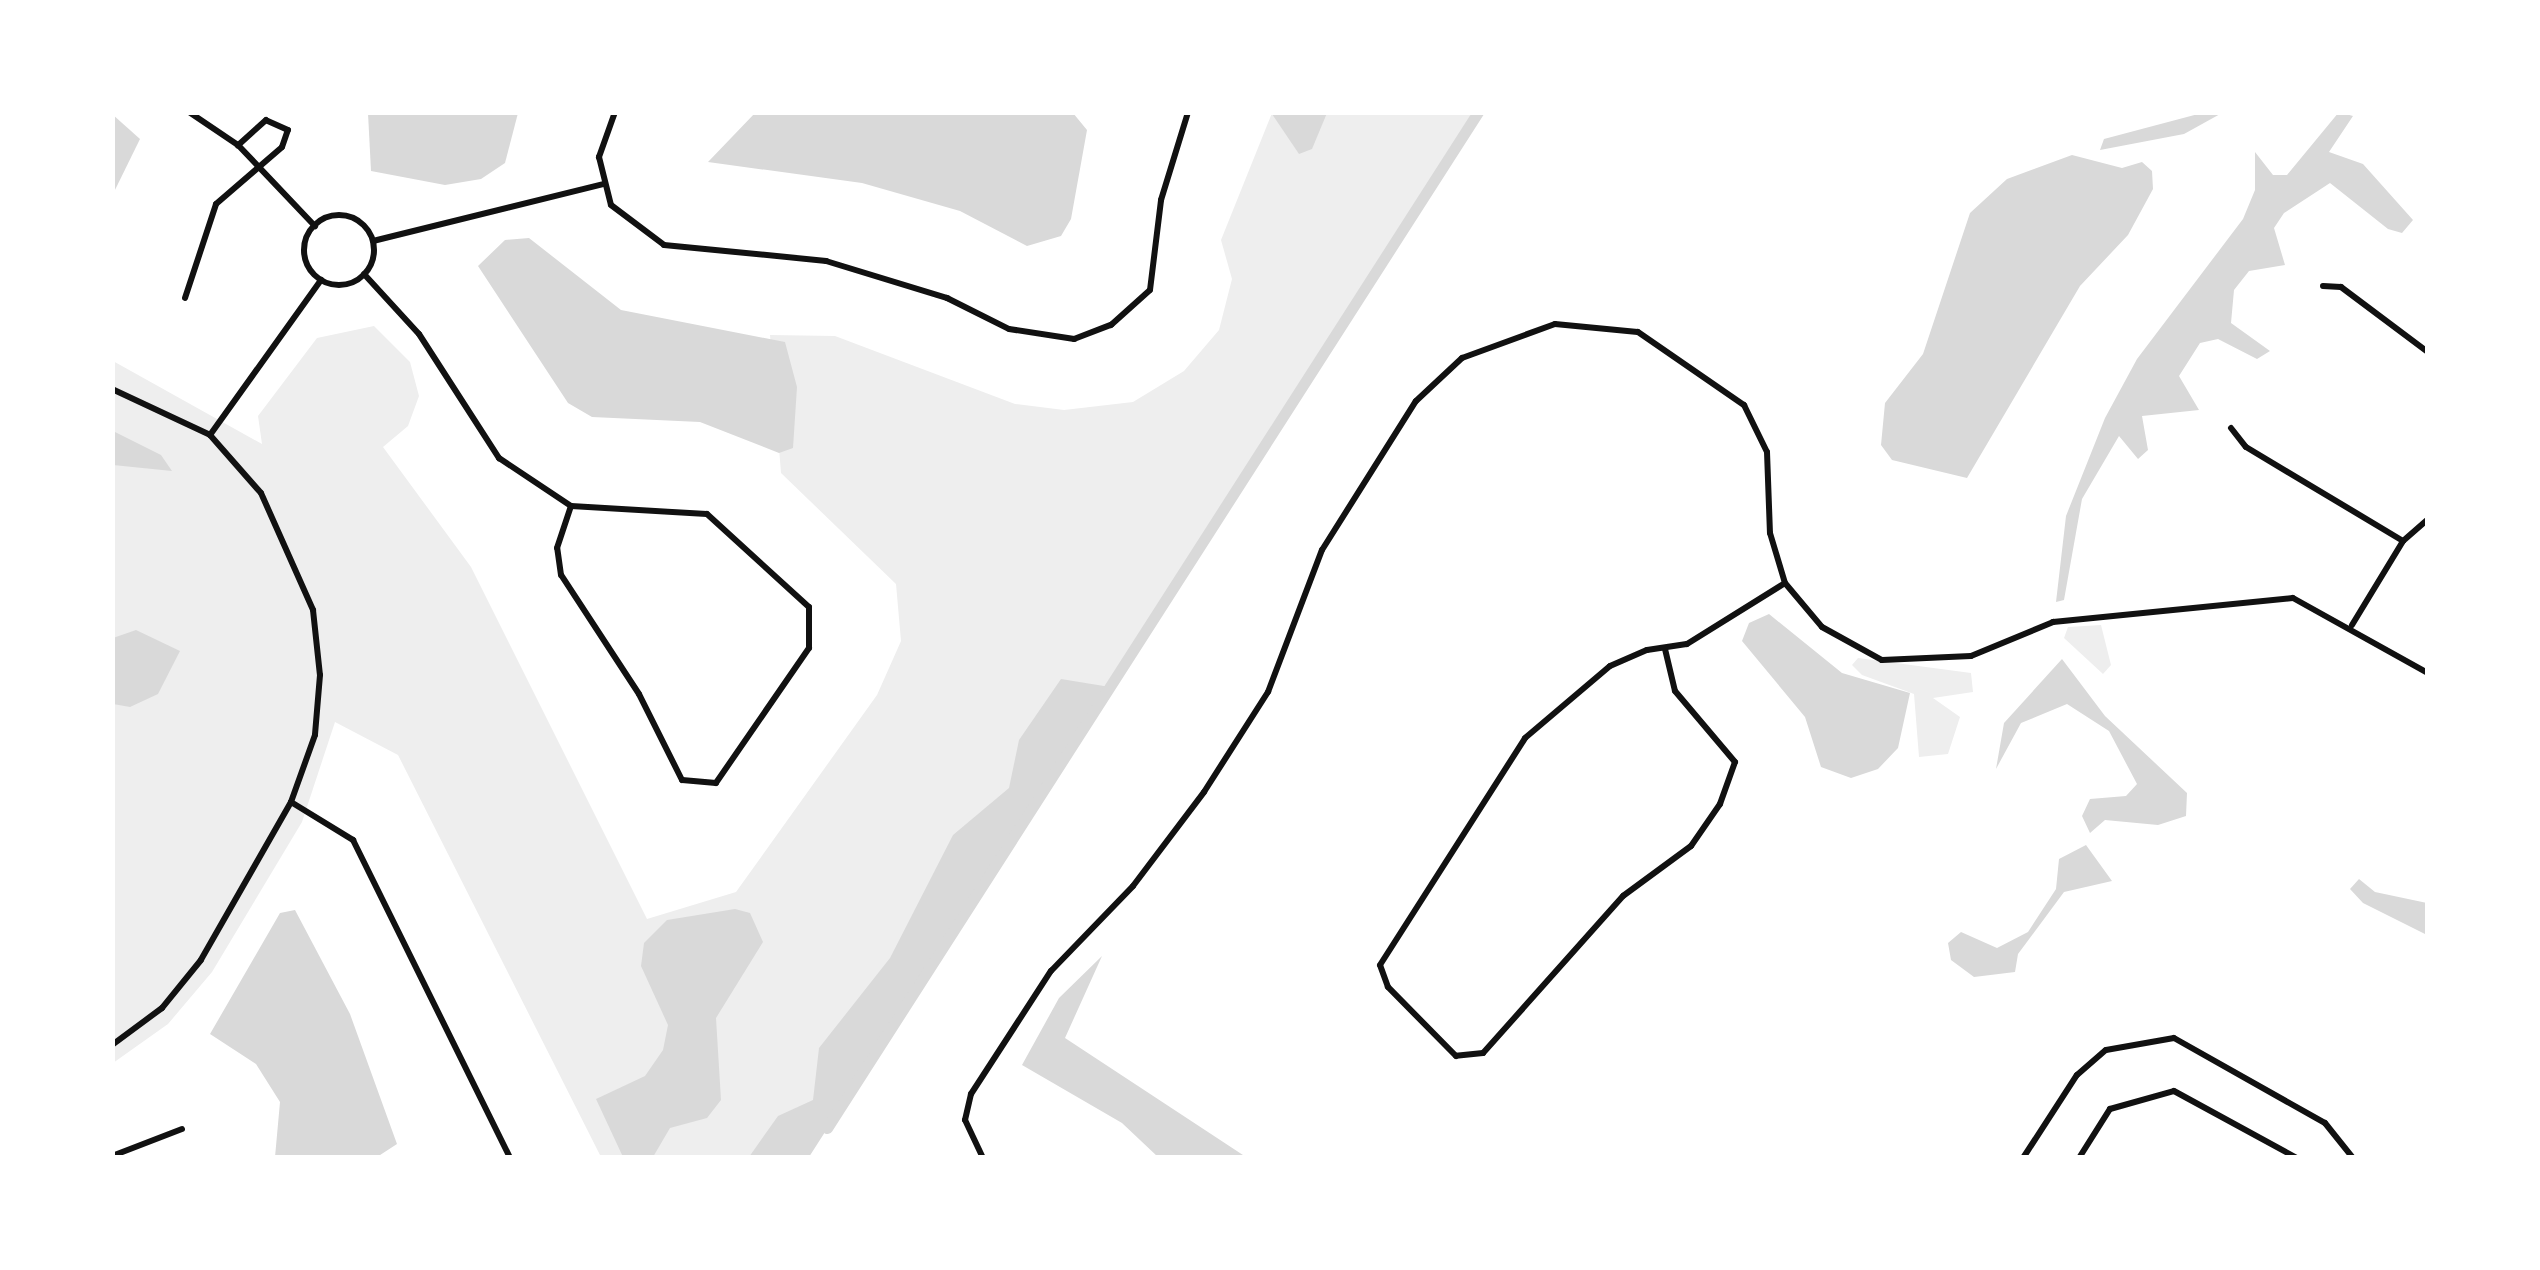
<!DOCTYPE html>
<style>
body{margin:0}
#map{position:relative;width:2540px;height:1270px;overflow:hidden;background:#fff;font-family:Bitter,serif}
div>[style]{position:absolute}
.green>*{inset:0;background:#eee}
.water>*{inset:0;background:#d9d9d9}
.canal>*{height:11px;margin:-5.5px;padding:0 5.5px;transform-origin:5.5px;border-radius:5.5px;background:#d9d9d9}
.minor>*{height:6px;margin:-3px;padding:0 3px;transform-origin:3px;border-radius:3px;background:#111}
.minor>.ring{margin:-3px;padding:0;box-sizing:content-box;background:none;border:6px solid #111;border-radius:50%}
span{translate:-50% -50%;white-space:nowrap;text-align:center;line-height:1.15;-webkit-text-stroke:9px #fff;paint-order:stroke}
.frame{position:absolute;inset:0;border:115px solid #fff;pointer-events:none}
</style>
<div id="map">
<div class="green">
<i style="clip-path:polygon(1272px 113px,1475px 113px,807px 1157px,601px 1157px,398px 755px,335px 722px,302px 822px,212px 972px,168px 1024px,113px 1063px,113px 361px,262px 444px,258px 416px,317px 338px,374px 326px,410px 362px,419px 396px,408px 426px,383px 447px,471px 567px,647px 919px,736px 892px,877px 695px,901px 641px,896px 584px,781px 473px,770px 335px,835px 336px,1015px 404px,1064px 410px,1133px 402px,1184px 371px,1219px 330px,1232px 279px,1221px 240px)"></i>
<i style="clip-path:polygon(2101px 625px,2111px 665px,2103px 674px,2064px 638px,2068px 627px)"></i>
<i style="clip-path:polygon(1858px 658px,1971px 673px,1973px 692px,1933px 698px,1960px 717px,1948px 754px,1919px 757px,1914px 694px,1862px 675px,1852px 665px)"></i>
</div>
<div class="water">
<i style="clip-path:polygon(2339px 112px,2353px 116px,2329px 152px,2363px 164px,2413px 220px,2402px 233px,2388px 229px,2330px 183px,2284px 213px,2274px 228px,2285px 265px,2249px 271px,2234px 290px,2231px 323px,2270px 351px,2257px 359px,2218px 339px,2200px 343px,2179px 376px,2199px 410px,2142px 416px,2148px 450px,2138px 459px,2119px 436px,2082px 499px,2064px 600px,2056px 602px,2066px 516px,2105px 418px,2137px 359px,2243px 219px,2255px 190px,2255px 152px,2273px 175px,2287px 175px)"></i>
<i style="clip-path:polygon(368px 113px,368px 112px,518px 113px,505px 163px,481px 179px,445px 185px,371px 171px)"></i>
<i style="clip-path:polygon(755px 113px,1073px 113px,1087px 130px,1071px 219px,1061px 236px,1027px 246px,960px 211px,862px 183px,708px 162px)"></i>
<i style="clip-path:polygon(1327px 113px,1312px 149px,1299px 154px,1272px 114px)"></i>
<i style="clip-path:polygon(2202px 113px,2222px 113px,2184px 134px,2100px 150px,2104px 139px)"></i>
<i style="clip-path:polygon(112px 114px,140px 139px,113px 194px,112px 194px)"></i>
<i style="clip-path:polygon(2072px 155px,2122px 168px,2142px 162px,2152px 171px,2153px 189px,2128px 235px,2080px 286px,1967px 478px,1892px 460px,1881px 445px,1885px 403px,1923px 354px,1970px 213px,2007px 179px)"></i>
<i style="clip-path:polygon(529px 238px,621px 310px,785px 342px,797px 387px,793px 448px,779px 453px,700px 422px,592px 417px,568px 403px,478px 266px,505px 240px)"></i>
<i style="clip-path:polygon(113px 431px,161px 455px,172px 471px,113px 465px)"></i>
<i style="clip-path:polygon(1769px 614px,1842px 673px,1910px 693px,1898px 748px,1878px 769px,1851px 778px,1821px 767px,1805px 717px,1742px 641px,1749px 623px)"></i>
<i style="clip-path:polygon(136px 630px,180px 651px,158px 694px,130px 707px,113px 704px,113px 638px)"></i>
<i style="clip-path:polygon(2062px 659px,2105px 716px,2187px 793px,2186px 816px,2158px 825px,2105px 820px,2090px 833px,2082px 816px,2090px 799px,2126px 796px,2137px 784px,2109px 731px,2067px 704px,2021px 723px,1996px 769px,2004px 723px)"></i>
<i style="clip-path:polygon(1061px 679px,1110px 687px,809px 1157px,749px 1157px,778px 1116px,813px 1100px,819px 1048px,890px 958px,953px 835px,1009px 788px,1019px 740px)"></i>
<i style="clip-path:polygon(2086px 845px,2112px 881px,2064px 892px,2018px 954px,2015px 972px,1974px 977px,1951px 960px,1948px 943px,1961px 932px,1997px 948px,2028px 932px,2056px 889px,2059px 859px)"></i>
<i style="clip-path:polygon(2359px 879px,2375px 892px,2427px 903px,2427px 935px,2363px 903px,2350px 889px)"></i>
<i style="clip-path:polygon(735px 909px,750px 913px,763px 942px,716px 1018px,721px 1100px,707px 1118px,670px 1128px,653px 1157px,623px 1157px,596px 1099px,645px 1076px,663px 1050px,668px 1025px,641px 966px,644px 943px,667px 920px)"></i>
<i style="clip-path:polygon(295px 910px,350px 1014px,397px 1144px,377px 1157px,275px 1157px,280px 1102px,256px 1064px,210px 1034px,280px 913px)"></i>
<i style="clip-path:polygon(1102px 956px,1065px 1038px,1246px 1157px,1158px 1157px,1122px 1123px,1022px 1065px,1059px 998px)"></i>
</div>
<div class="canal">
<i style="left:827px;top:1128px;width:1207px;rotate:-57.35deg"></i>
</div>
<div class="minor">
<i style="left:189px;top:112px;width:59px;rotate:34deg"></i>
<i style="left:238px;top:145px;width:112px;rotate:46.5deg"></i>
<i style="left:615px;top:112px;width:48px;rotate:109.6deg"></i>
<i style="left:599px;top:157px;width:49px;rotate:76deg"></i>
<i style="left:611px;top:205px;width:66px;rotate:37deg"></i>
<i style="left:664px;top:245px;width:163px;rotate:5.6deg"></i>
<i style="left:826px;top:261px;width:127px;rotate:17deg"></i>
<i style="left:947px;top:298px;width:69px;rotate:26.6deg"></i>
<i style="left:1009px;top:329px;width:66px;rotate:8.7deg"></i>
<i style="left:1074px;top:339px;width:40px;rotate:-21deg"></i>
<i style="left:1111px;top:325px;width:52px;rotate:-41.9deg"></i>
<i style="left:1150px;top:290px;width:91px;rotate:-83deg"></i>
<i style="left:1161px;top:200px;width:92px;rotate:-72.9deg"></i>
<i class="ring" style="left:304px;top:215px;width:64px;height:64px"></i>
<i style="left:373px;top:241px;width:237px;rotate:-13.9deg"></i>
<i style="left:364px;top:274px;width:81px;rotate:47.5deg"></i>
<i style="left:419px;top:334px;width:148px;rotate:57.2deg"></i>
<i style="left:499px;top:458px;width:87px;rotate:33.7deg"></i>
<i style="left:2323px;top:286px;width:18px;rotate:3deg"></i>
<i style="left:2341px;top:287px;width:109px;rotate:36.8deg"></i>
<i style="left:185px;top:298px;width:99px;rotate:-71.7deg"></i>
<i style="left:216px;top:204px;width:87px;rotate:-40.8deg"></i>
<i style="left:282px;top:147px;width:18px;rotate:-71deg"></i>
<i style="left:288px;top:130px;width:24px;rotate:-156deg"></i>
<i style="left:266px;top:120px;width:38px;rotate:138deg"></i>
<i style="left:112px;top:389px;width:108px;rotate:25.1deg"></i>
<i style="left:210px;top:435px;width:77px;rotate:48.7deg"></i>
<i style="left:261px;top:493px;width:128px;rotate:66deg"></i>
<i style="left:313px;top:610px;width:65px;rotate:83.9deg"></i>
<i style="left:320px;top:675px;width:60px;rotate:94.8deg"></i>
<i style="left:315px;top:735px;width:71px;rotate:109.7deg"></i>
<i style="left:291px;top:802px;width:182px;rotate:119.7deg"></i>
<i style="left:201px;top:960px;width:62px;rotate:129.1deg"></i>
<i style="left:162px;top:1008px;width:62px;rotate:143.5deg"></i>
<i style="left:2231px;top:428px;width:24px;rotate:52deg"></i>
<i style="left:2246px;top:447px;width:183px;rotate:30.9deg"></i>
<i style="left:210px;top:435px;width:191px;rotate:-54.4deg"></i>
<i style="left:571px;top:506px;width:136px;rotate:3.4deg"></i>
<i style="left:707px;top:514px;width:138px;rotate:42.4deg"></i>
<i style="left:809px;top:607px;width:41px;rotate:90deg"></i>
<i style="left:809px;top:648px;width:164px;rotate:124.6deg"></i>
<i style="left:716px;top:783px;width:34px;rotate:-175deg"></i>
<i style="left:682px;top:780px;width:96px;rotate:-116.6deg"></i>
<i style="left:639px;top:694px;width:142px;rotate:-123.2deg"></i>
<i style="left:561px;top:575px;width:27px;rotate:-98deg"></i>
<i style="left:557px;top:548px;width:44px;rotate:-71.6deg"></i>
<i style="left:2352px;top:625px;width:98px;rotate:-58.7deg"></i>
<i style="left:2403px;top:541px;width:33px;rotate:-41deg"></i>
<i style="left:1665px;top:649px;width:43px;rotate:76.6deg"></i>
<i style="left:1675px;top:691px;width:93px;rotate:49.8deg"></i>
<i style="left:1735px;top:762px;width:45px;rotate:109.7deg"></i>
<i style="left:1720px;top:804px;width:51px;rotate:124.6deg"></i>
<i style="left:1691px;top:846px;width:84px;rotate:143.7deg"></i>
<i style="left:1623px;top:896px;width:210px;rotate:131.7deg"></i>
<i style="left:1483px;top:1053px;width:27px;rotate:174deg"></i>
<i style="left:1456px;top:1056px;width:97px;rotate:-134.6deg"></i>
<i style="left:1388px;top:987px;width:23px;rotate:-110deg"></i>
<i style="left:1380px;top:965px;width:269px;rotate:-57.4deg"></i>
<i style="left:1525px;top:738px;width:111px;rotate:-40.3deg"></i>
<i style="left:1610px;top:666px;width:40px;rotate:-23.4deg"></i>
<i style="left:1647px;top:650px;width:40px;rotate:-8.5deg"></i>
<i style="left:1687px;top:644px;width:115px;rotate:-31.9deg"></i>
<i style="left:291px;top:802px;width:73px;rotate:31.5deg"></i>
<i style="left:353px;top:840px;width:355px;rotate:63.7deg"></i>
<i style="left:112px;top:1156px;width:75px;rotate:-21.1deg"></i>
<i style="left:983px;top:1158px;width:42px;rotate:-115.3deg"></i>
<i style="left:965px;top:1120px;width:27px;rotate:-77deg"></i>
<i style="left:971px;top:1094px;width:147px;rotate:-57deg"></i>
<i style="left:1051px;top:971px;width:118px;rotate:-46deg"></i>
<i style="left:1133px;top:886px;width:118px;rotate:-52.9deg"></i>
<i style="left:1204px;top:792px;width:119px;rotate:-57.4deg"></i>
<i style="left:1268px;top:692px;width:152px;rotate:-69.2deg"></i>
<i style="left:1322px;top:550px;width:176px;rotate:-57.8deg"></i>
<i style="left:1416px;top:401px;width:63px;rotate:-43.1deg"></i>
<i style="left:1462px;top:358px;width:99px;rotate:-20.1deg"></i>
<i style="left:1555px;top:324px;width:83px;rotate:5.5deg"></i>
<i style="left:1638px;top:332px;width:129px;rotate:34.6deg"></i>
<i style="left:1744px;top:405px;width:52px;rotate:63.9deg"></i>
<i style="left:1767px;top:452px;width:81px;rotate:87.9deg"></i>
<i style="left:1770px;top:533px;width:52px;rotate:73.3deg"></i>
<i style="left:1785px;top:583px;width:57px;rotate:49.9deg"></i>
<i style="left:1822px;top:627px;width:68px;rotate:28.8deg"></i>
<i style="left:1882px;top:660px;width:89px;rotate:-2.6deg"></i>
<i style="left:1971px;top:656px;width:89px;rotate:-22.5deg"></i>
<i style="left:2053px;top:622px;width:241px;rotate:-5.7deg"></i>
<i style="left:2293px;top:598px;width:154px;rotate:29.1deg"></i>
<i style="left:2023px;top:1158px;width:99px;rotate:-57deg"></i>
<i style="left:2077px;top:1075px;width:38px;rotate:-41deg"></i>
<i style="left:2106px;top:1050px;width:69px;rotate:-10deg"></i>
<i style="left:2174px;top:1038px;width:173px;rotate:29.4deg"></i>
<i style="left:2325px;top:1123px;width:45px;rotate:51.3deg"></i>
<i style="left:2079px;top:1158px;width:58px;rotate:-57.7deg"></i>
<i style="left:2110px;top:1109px;width:66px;rotate:-15.7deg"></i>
<i style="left:2174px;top:1091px;width:140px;rotate:28.6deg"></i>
</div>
<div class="frame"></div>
</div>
